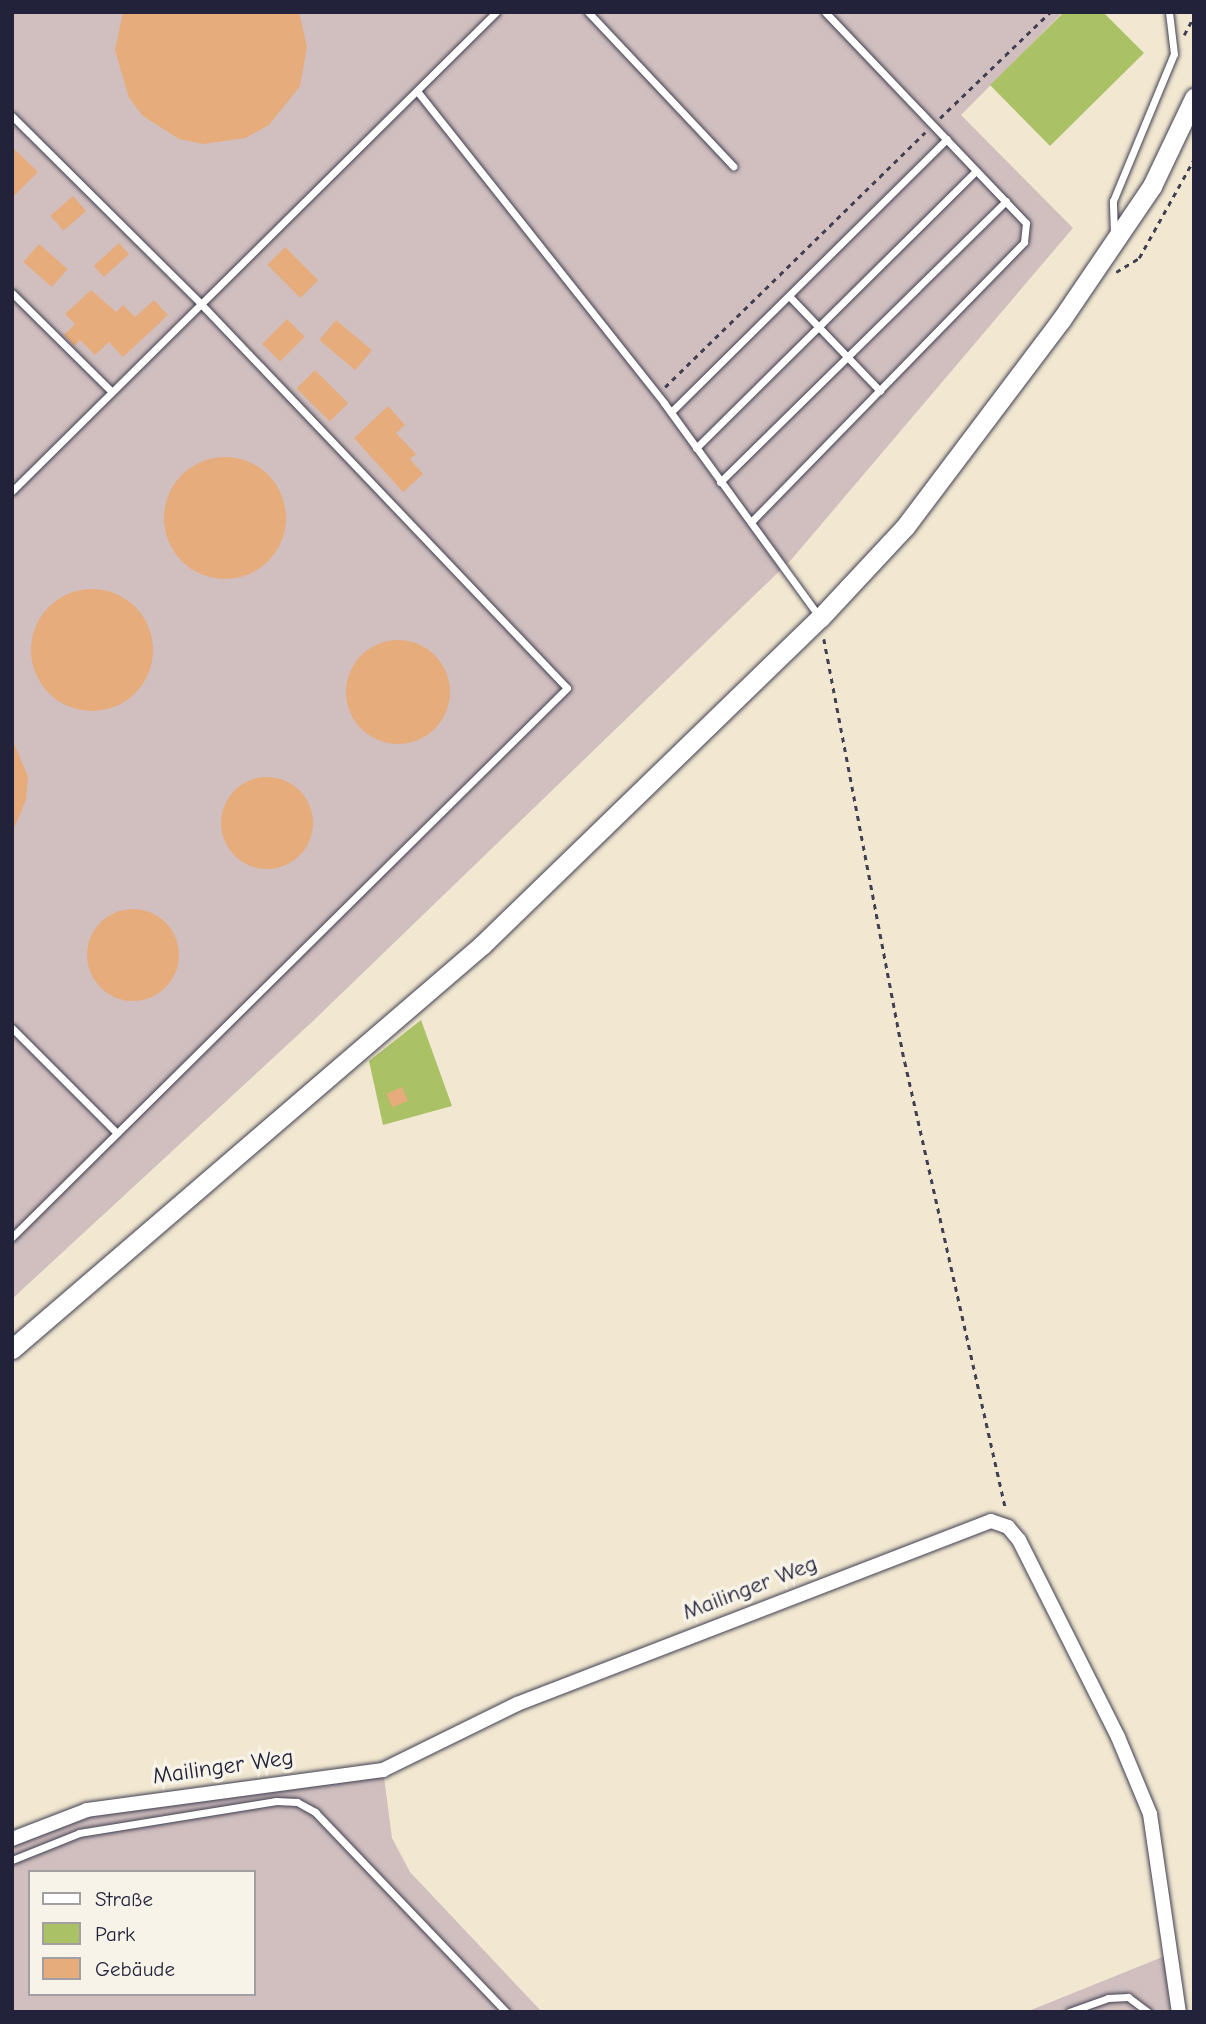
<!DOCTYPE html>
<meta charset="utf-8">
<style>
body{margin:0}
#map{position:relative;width:1206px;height:2024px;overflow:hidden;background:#f2e8d1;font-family:"Comic Neue",sans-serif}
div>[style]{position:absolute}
.industrial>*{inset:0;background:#d1bfbf}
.green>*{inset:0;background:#abc165}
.building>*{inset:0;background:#e6ac7c;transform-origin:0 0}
.round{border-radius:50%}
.path>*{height:2.5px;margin-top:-1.25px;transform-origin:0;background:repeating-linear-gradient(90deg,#414052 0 5px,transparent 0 10px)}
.roads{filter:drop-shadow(0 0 2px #414052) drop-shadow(0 0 2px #414052)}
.lane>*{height:7px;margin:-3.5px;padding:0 3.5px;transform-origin:3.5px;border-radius:3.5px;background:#fff}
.street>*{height:14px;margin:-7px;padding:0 7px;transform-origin:7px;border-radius:7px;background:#fff}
.secondary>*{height:19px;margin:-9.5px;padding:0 9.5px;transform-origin:9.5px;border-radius:9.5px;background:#fff}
span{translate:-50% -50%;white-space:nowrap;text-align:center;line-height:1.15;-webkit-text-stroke:7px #f7f3e8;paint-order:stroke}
.street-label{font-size:23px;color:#22223b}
.frame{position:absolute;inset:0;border:14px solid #22223b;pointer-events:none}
.legend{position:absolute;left:28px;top:1870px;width:228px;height:126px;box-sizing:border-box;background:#f7f3e8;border:2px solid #a29fa3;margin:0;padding:9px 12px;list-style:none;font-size:21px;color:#22223b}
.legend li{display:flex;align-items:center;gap:14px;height:35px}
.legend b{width:35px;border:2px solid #a29fa3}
</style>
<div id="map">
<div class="industrial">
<i style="clip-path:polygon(12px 12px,1063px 12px,961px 115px,1073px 228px,791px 560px,312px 1022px,12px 1299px)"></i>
<i style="clip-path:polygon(evenodd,384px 1777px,392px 1838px,410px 1872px,542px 2012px,12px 2012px,12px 1845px,82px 1818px,300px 1784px,384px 1777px,30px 1872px,254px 1872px,254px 1994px,30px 1994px,30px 1872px)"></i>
<i style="clip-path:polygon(1165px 1956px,1170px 2012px,1026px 2012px)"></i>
</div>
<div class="green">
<i style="clip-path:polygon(1064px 12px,1103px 12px,1144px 53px,1050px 146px,990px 85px)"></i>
<i style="clip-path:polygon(421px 1020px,452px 1106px,383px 1125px,369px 1061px)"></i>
</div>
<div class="building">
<i style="clip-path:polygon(123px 12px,299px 12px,307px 47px,300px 86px,269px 125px,245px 138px,203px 144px,179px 139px,143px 116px,129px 98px,115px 50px)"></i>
<i style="clip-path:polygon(12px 147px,38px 172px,12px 198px)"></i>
<i style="left:73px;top:196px;width:20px;height:30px;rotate:49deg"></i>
<i style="left:119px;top:243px;width:15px;height:34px;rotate:48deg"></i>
<i style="left:39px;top:244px;width:38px;height:24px;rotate:41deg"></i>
<i style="left:285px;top:247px;width:47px;height:25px;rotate:45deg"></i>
<i style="clip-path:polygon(91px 290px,116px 312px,123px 305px,135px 317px,154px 300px,168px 315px,123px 357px,109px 342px,95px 355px,80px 340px,74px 346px,64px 335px,75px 324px,65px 314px)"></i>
<i style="left:287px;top:319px;width:25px;height:35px;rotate:45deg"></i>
<i style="left:336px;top:320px;width:47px;height:26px;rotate:40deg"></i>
<i style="left:315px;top:370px;width:47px;height:26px;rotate:45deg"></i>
<i style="clip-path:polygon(388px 406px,405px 425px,396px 433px,416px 454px,410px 459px,423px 474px,403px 492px,354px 438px)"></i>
<i class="round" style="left:164px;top:457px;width:122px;height:122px"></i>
<i class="round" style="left:31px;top:589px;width:122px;height:122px"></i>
<i class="round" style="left:346px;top:640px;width:104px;height:104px"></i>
<i style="clip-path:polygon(12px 738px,28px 777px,26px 800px,12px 833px)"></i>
<i class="round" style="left:221px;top:777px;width:92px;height:92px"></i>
<i class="round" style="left:87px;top:909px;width:92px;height:92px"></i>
<i style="left:402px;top:1087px;width:15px;height:17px;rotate:67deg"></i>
</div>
<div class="path">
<i style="left:1184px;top:35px;width:21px;rotate:-62deg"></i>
<i style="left:940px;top:118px;width:153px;rotate:-43.9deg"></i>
<i style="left:1116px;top:272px;width:27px;rotate:-31deg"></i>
<i style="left:1139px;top:258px;width:113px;rotate:-60.9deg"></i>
<i style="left:665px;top:387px;width:364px;rotate:-44.4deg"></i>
<i style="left:824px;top:639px;width:431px;rotate:79.2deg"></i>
<i style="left:905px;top:1062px;width:459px;rotate:77.3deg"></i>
</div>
<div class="roads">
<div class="lane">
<i style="left:588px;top:12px;width:212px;rotate:46.7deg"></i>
<i style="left:417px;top:91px;width:398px;rotate:51.6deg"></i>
<i style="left:664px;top:403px;width:266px;rotate:54deg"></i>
<i style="left:12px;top:116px;width:267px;rotate:44.8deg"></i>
<i style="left:201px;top:304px;width:530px;rotate:46.37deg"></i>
<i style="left:567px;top:688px;width:781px;rotate:135.31deg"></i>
<i style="left:1114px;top:233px;width:32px;rotate:-92deg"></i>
<i style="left:1113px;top:201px;width:159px;rotate:-67.5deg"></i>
<i style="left:1174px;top:54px;width:42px;rotate:-96.8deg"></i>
<i style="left:12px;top:293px;width:139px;rotate:44.7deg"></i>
<i style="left:790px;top:297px;width:130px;rotate:46.2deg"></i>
<i style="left:671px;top:412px;width:388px;rotate:-44.7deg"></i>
<i style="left:696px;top:448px;width:394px;rotate:-44.7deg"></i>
<i style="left:720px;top:482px;width:401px;rotate:-44.5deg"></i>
<i style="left:12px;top:491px;width:681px;rotate:-44.7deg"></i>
<i style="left:751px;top:522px;width:391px;rotate:-45.7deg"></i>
<i style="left:1024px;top:242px;width:19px;rotate:-84deg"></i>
<i style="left:1026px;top:223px;width:291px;rotate:-133.6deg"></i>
<i style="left:12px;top:1028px;width:148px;rotate:45deg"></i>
<i style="left:12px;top:1860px;width:72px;rotate:-21.9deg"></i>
<i style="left:79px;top:1833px;width:200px;rotate:-9.2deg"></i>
<i style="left:276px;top:1801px;width:21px;rotate:3deg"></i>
<i style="left:297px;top:1802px;width:21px;rotate:29deg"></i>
<i style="left:315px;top:1812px;width:277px;rotate:46.3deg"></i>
<i style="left:1069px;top:2012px;width:41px;rotate:-19.7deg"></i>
<i style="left:1108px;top:1998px;width:20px;rotate:-3deg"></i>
<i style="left:1128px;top:1997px;width:25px;rotate:37deg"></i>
</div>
<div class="street">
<i style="left:12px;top:1839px;width:80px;rotate:-21.1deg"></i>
<i style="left:87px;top:1810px;width:299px;rotate:-7.7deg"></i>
<i style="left:383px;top:1770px;width:149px;rotate:-26.2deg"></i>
<i style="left:517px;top:1704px;width:508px;rotate:-21.11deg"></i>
<i style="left:991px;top:1521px;width:18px;rotate:19deg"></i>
<i style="left:1008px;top:1527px;width:17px;rotate:50deg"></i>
<i style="left:1019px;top:1540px;width:220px;rotate:63.3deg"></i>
<i style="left:1118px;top:1737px;width:83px;rotate:67.4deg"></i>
<i style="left:1150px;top:1814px;width:200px;rotate:81.7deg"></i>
</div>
<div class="secondary">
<i style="left:12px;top:1349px;width:620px;rotate:-40.68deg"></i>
<i style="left:482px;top:945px;width:470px;rotate:-44.1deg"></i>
<i style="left:820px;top:618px;width:125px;rotate:-47deg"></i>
<i style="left:905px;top:527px;width:259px;rotate:-53deg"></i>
<i style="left:1061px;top:320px;width:162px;rotate:-55.8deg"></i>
<i style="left:1152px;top:186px;width:98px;rotate:-64.5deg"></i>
</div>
</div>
<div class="street-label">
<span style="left:750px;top:1588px;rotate:-21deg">Mailinger Weg</span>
<span style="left:223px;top:1767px;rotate:-8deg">Mailinger Weg</span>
</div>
<div class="frame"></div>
<ul class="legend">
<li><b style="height:9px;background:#fff"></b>Straße</li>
<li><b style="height:19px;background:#abc165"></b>Park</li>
<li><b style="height:19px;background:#e6ac7c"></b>Gebäude</li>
</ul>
</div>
